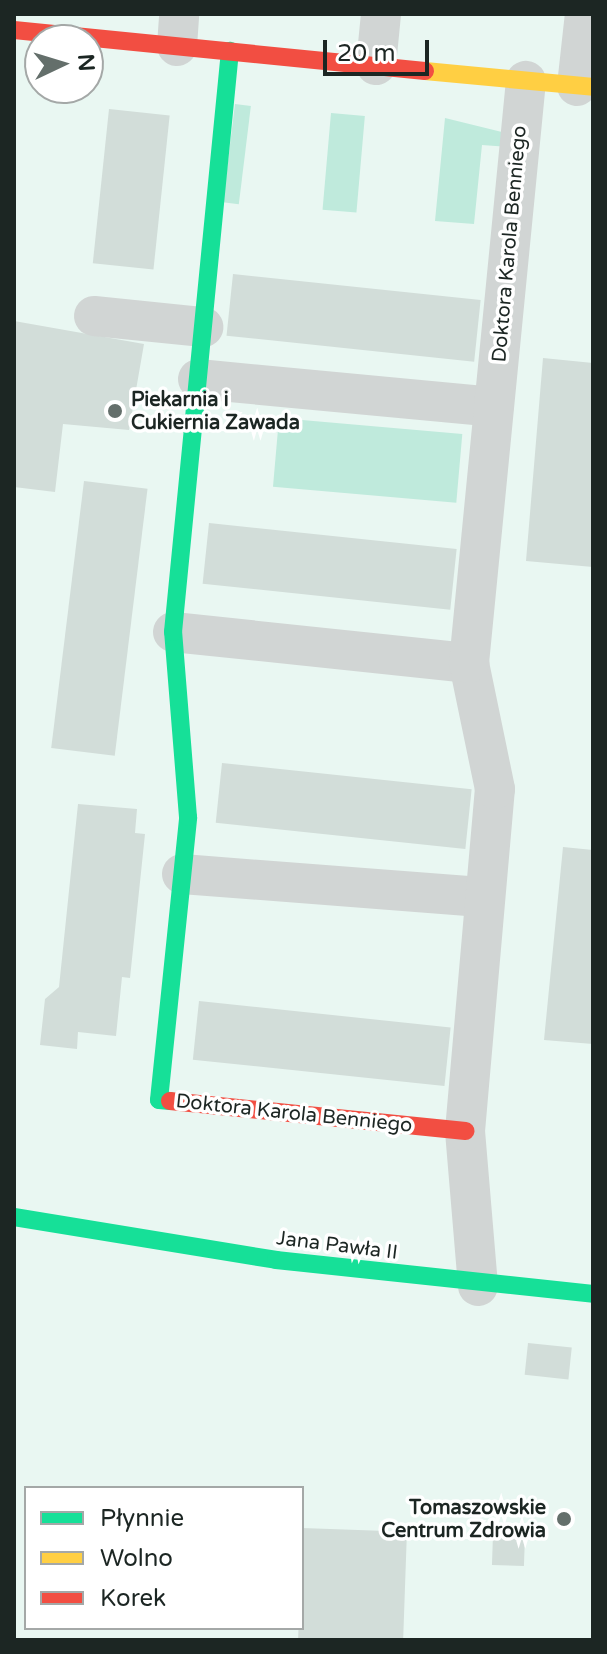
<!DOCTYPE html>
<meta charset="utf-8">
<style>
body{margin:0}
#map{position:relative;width:607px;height:1654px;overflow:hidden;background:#e9f7f2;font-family:"Varela Round",sans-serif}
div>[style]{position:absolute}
.green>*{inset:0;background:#bfeadc;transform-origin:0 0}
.building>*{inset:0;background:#d2ddd9;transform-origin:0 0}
.street>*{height:40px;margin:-20px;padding:0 20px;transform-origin:20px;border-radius:20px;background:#d1d5d4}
.fast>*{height:18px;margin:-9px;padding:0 9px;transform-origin:9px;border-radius:9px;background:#16e098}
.slow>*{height:18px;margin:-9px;padding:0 9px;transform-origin:9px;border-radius:9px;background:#ffcf43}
.jam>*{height:18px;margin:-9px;padding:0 9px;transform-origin:9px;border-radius:9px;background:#f24e42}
.dots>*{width:22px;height:22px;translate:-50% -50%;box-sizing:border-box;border:4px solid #fff;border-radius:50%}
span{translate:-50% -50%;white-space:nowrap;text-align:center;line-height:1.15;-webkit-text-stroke:7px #fff;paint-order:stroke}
.street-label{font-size:20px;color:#1c2623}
.poi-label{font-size:20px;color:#1c2623;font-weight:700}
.left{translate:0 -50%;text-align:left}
.right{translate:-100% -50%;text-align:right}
.frame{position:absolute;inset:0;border:16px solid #1c2623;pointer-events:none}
.legend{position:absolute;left:24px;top:1486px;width:280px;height:144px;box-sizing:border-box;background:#fff;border:2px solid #a4a8a7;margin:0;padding:10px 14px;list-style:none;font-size:24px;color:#1c2623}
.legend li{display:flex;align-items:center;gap:16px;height:40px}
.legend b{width:40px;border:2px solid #a4a8a7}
.north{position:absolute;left:24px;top:24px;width:80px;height:80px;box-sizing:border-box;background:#fff;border:2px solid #a4a8a7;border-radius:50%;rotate:86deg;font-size:22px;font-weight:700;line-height:32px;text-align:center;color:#1c2623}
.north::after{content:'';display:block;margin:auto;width:28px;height:36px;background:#646f6b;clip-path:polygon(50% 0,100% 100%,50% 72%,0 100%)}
.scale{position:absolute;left:323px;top:40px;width:106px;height:36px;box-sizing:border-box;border:4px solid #1c2623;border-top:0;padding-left:10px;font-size:24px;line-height:28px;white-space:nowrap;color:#1c2623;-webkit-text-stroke:6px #fff;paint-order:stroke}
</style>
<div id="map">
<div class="green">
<i style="left:235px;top:104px;width:16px;height:99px;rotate:7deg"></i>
<i style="left:331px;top:113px;width:34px;height:97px;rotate:5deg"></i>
<i style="clip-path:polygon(445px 118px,510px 134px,509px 147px,482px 145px,474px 224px,435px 221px)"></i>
<i style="left:279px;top:418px;width:184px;height:69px;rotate:5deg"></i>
</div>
<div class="building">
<i style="left:109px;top:109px;width:61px;height:155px;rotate:6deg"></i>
<i style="left:233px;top:274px;width:249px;height:62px;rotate:6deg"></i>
<i style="clip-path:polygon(14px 321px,144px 344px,129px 430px,63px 424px,55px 492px,14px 487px)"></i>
<i style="clip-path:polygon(543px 358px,593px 363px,593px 567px,526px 561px)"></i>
<i style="left:84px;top:481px;width:64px;height:269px;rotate:7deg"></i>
<i style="left:209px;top:523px;width:249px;height:61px;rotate:6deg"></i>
<i style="left:222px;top:763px;width:251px;height:60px;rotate:6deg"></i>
<i style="clip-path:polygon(78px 804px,137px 809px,135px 833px,145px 834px,130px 978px,122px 977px,116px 1036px,78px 1032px,77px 1049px,40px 1045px,45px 999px,59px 987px)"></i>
<i style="clip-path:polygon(563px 847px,593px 850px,593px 1044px,544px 1040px)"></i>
<i style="left:199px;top:1001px;width:253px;height:59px;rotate:6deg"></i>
<i style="left:528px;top:1343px;width:44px;height:32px;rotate:6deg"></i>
<i style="left:302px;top:1528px;width:105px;height:112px;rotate:2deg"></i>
<i style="left:493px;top:1535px;width:32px;height:30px;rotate:2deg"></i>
</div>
<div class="street">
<i style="left:177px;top:46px;width:32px;rotate:-86deg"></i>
<i style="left:376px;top:65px;width:51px;rotate:-84.4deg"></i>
<i style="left:577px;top:86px;width:72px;rotate:-83.7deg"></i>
<i style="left:94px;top:316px;width:110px;rotate:5.8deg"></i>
<i style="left:198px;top:379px;width:297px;rotate:5.4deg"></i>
<i style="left:173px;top:632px;width:298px;rotate:6deg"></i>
<i style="left:182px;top:874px;width:303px;rotate:4.4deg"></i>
<i style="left:478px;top:1286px;width:156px;rotate:-94.8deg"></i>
<i style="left:465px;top:1131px;width:343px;rotate:-85deg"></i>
<i style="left:495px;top:789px;width:129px;rotate:-101.7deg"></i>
<i style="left:469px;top:663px;width:585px;rotate:-84.41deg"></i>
</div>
<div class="fast">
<i style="left:170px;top:1101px;width:11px;rotate:-175deg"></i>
<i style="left:159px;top:1100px;width:284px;rotate:-84.1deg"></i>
<i style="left:188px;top:817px;width:186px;rotate:-94.6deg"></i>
<i style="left:173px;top:632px;width:584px;rotate:-84.4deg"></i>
<i style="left:14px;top:1217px;width:266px;rotate:9.3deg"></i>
<i style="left:276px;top:1260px;width:319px;rotate:6.1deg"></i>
</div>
<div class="slow">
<i style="left:425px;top:71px;width:169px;rotate:5.4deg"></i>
</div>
<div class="jam">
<i style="left:14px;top:30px;width:413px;rotate:5.7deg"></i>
<i style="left:170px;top:1101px;width:297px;rotate:5.8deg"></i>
</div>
<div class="dots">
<i style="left:115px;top:411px;background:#646f6b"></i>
<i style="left:564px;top:1519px;background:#646f6b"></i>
</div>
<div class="street-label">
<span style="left:510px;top:244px;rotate:-85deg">Doktora Karola Benniego</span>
<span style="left:294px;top:1114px;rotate:6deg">Doktora Karola Benniego</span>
<span style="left:337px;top:1246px;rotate:7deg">Jana Pawła II</span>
</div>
<div class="poi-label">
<span class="left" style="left:131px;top:412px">Piekarnia i<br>Cukiernia Zawada</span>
<span class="right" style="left:546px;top:1520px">Tomaszowskie<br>Centrum Zdrowia</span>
</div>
<div class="frame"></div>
<ul class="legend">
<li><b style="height:10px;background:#16e098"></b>Płynnie</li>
<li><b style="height:10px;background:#ffcf43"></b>Wolno</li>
<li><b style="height:10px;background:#f24e42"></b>Korek</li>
</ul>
<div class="north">N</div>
<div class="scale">20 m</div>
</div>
